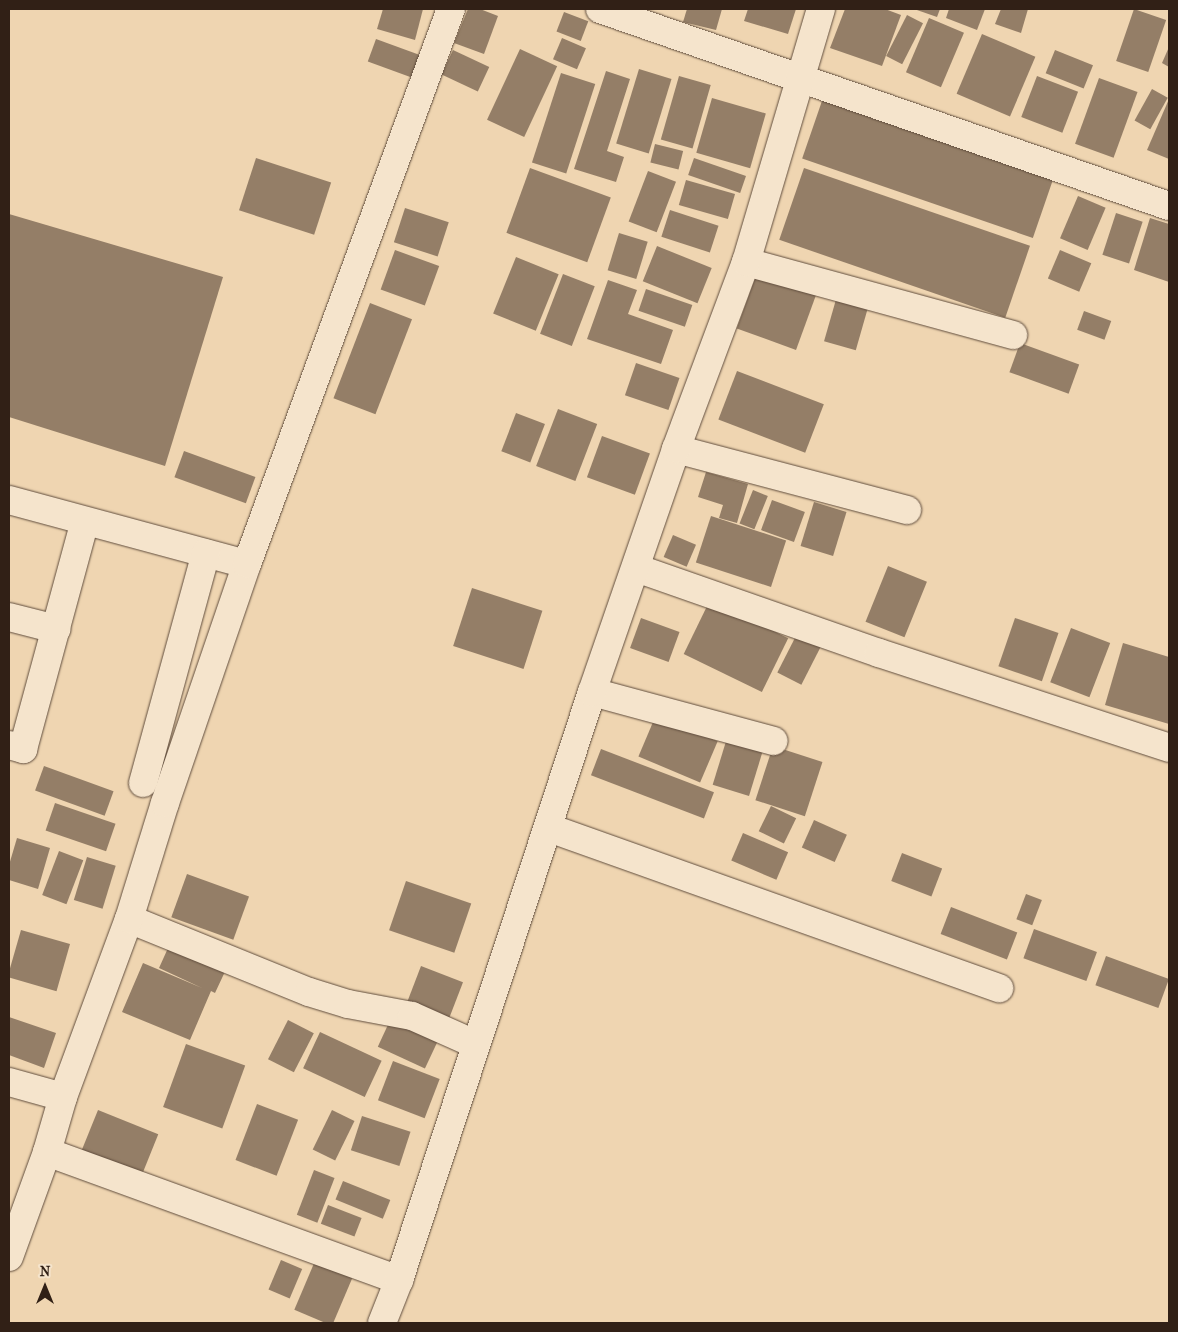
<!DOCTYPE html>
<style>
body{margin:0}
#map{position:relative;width:1178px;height:1332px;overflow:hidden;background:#efd5b1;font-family:"IM FELL French Canon",serif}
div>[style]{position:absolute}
.building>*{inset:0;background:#947e67;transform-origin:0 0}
.roads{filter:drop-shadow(0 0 1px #604d3d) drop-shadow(0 0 1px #604d3d)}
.street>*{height:28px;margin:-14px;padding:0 14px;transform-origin:14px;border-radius:14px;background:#f5e4cc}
span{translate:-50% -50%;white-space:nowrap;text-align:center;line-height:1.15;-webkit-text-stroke:5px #f5e4cc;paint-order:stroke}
.frame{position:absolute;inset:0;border:10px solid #312016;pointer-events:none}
.north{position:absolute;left:20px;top:1262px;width:50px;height:50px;-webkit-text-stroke:4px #f5e4cc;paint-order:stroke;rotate:0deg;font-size:14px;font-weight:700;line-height:20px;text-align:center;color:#312016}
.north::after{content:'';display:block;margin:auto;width:18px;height:22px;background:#312016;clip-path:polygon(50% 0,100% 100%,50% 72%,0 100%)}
</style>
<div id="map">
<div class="building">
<i style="clip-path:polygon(383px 9px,423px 9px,415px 40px,377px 29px)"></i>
<i style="clip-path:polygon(468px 9px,480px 9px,498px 16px,484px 54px,454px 43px)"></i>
<i style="clip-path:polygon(687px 9px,722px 9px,716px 30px,683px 22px)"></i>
<i style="clip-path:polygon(748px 9px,796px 9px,788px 34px,744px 21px)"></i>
<i style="clip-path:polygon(845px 9px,885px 9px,901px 15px,882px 66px,830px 48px)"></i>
<i style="clip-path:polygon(914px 9px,940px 9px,937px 17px)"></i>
<i style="clip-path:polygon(949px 9px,985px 9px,977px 30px,946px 18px)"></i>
<i style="clip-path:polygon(1001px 9px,1028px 9px,1021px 33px,995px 24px)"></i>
<i style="left:1134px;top:9px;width:34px;height:55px;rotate:19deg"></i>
<i style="left:564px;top:12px;width:26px;height:21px;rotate:21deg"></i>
<i style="left:907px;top:15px;width:18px;height:46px;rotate:27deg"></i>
<i style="left:929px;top:18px;width:38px;height:59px;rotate:23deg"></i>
<i style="left:982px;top:34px;width:58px;height:65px;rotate:23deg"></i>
<i style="left:562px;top:38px;width:26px;height:23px;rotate:23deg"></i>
<i style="left:376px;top:39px;width:51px;height:24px;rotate:20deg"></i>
<i style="clip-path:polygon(1169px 47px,1169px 67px,1162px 63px)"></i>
<i style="left:520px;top:49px;width:41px;height:78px;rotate:25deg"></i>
<i style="left:453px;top:50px;width:40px;height:27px;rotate:25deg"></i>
<i style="left:1055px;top:50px;width:41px;height:25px;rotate:22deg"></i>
<i style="left:639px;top:69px;width:34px;height:78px;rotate:17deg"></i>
<i style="clip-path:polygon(606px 71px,630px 79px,607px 151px,624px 157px,616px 182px,574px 169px)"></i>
<i style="left:561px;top:73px;width:36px;height:94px;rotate:18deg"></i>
<i style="left:679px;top:76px;width:33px;height:66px;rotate:16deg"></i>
<i style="left:1037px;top:76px;width:44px;height:44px;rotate:21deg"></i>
<i style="left:1099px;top:78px;width:41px;height:70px;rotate:20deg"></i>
<i style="left:1152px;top:89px;width:18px;height:36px;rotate:29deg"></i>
<i style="left:712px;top:98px;width:56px;height:57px;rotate:16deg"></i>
<i style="left:823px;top:98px;width:244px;height:64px;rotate:19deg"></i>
<i style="clip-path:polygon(1169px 99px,1169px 159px,1147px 150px)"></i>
<i style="left:655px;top:144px;width:29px;height:19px;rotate:14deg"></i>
<i style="left:256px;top:158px;width:79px;height:55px;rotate:18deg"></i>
<i style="left:694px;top:158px;width:55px;height:18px;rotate:19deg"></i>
<i style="left:530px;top:168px;width:86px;height:69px;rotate:20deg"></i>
<i style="left:804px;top:168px;width:239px;height:76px;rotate:19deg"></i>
<i style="left:648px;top:171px;width:30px;height:54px;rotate:21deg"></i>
<i style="left:686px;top:180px;width:51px;height:26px;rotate:16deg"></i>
<i style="left:1078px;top:196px;width:30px;height:46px;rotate:23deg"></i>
<i style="left:405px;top:208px;width:46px;height:36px;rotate:18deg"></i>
<i style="left:670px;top:210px;width:51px;height:28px;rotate:18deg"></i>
<i style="left:1116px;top:213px;width:28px;height:44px;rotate:18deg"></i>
<i style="clip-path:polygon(9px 214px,223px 277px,165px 466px,9px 417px)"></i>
<i style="clip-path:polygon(1150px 218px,1169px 224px,1169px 282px,1134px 270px)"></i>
<i style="left:619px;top:233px;width:30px;height:39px;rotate:17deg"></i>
<i style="left:657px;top:246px;width:59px;height:38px;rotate:22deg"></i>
<i style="left:395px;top:250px;width:47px;height:42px;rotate:20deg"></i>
<i style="left:1060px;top:250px;width:34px;height:31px;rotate:23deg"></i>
<i style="left:516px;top:257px;width:46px;height:61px;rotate:22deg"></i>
<i style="left:757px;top:273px;width:63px;height:59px;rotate:20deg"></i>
<i style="left:563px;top:274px;width:34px;height:64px;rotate:21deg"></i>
<i style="clip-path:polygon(608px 280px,637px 290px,628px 314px,673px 330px,661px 364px,587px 339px)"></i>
<i style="left:646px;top:289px;width:49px;height:23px;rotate:19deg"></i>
<i style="left:837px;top:296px;width:33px;height:47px;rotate:16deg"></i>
<i style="left:370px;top:303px;width:45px;height:102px;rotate:21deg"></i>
<i style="left:1084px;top:311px;width:29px;height:20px;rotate:20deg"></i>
<i style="left:1020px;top:343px;width:63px;height:31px;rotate:20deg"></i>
<i style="left:636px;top:363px;width:46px;height:34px;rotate:19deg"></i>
<i style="left:737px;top:371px;width:93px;height:52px;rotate:21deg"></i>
<i style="left:558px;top:409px;width:42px;height:61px;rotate:21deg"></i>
<i style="left:516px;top:413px;width:31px;height:41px;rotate:21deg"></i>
<i style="left:602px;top:436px;width:51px;height:44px;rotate:20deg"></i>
<i style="left:184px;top:451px;width:76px;height:28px;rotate:20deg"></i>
<i style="clip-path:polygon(706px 472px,748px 484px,737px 523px,719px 518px,723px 505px,698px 497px)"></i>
<i style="left:753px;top:490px;width:16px;height:36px;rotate:22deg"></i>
<i style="left:772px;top:500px;width:35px;height:32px;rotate:20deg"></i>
<i style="left:814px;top:502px;width:34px;height:46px;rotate:17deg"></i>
<i style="left:711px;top:516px;width:79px;height:49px;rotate:18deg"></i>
<i style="left:673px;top:535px;width:25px;height:24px;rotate:23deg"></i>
<i style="left:888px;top:566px;width:42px;height:60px;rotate:22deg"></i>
<i style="left:472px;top:588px;width:74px;height:61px;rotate:18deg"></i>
<i style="left:710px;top:600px;width:87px;height:60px;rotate:26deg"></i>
<i style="left:641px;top:618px;width:41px;height:32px;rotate:20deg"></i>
<i style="left:1015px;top:618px;width:46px;height:51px;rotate:19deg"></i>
<i style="left:800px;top:628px;width:27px;height:50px;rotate:27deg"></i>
<i style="left:1071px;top:628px;width:42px;height:58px;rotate:21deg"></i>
<i style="clip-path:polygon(1123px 643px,1169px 657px,1169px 724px,1105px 705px)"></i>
<i style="left:656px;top:715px;width:67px;height:45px;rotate:23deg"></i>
<i style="left:727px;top:738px;width:38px;height:49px;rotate:17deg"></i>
<i style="left:773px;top:746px;width:52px;height:57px;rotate:18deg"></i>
<i style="left:601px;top:749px;width:121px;height:28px;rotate:21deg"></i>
<i style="left:44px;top:766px;width:74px;height:26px;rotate:20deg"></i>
<i style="left:55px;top:803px;width:64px;height:29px;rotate:19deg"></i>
<i style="left:771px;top:806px;width:28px;height:28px;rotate:26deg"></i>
<i style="left:814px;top:820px;width:36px;height:30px;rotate:24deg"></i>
<i style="left:743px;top:833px;width:49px;height:30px;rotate:23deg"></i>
<i style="clip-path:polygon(17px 838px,50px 848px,38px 889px,9px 880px,9px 865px)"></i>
<i style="left:59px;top:851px;width:26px;height:47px;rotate:21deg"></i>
<i style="left:902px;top:853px;width:43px;height:30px;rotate:21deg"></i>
<i style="left:87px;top:857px;width:30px;height:45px;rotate:17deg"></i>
<i style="left:187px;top:874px;width:66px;height:46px;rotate:20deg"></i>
<i style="left:406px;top:881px;width:69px;height:52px;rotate:19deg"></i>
<i style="left:1026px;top:894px;width:17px;height:27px;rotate:21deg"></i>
<i style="left:951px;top:907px;width:71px;height:29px;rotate:21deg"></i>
<i style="left:1034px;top:929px;width:67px;height:31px;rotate:20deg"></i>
<i style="left:21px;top:930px;width:51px;height:49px;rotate:16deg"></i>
<i style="clip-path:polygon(173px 937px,229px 963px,215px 993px,211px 991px,190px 1040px,122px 1012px,143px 963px,202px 988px,159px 968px)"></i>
<i style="left:1106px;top:956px;width:67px;height:31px;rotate:20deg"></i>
<i style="left:421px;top:966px;width:45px;height:39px;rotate:21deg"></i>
<i style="left:393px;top:1014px;width:52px;height:36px;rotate:25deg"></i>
<i style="clip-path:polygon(9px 1017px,56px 1033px,44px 1068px,9px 1055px)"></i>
<i style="left:288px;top:1020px;width:29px;height:44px;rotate:27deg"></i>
<i style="left:320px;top:1032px;width:68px;height:40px;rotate:25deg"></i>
<i style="left:186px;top:1044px;width:63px;height:67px;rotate:20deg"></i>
<i style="left:393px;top:1061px;width:50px;height:42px;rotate:21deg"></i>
<i style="left:257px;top:1104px;width:44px;height:60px;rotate:21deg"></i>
<i style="left:98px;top:1110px;width:65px;height:47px;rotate:22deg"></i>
<i style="left:332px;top:1110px;width:25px;height:44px;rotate:26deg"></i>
<i style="left:362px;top:1116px;width:51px;height:36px;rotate:18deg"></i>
<i style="left:314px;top:1170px;width:22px;height:48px;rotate:21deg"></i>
<i style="left:343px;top:1181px;width:51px;height:20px;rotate:22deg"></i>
<i style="left:328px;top:1205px;width:36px;height:20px;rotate:21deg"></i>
<i style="left:281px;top:1260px;width:23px;height:32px;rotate:23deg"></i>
<i style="left:315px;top:1261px;width:41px;height:53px;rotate:23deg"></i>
</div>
<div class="roads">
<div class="street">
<i style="left:600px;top:9px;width:602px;rotate:19.1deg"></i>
<i style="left:746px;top:262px;width:277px;rotate:15.3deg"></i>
<i style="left:676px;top:449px;width:239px;rotate:14.8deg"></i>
<i style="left:9px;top:500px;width:246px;rotate:15.1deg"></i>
<i style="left:636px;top:568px;width:257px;rotate:19.3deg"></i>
<i style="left:879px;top:653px;width:305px;rotate:18.1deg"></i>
<i style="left:9px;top:617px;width:49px;rotate:14.3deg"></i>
<i style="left:592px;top:692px;width:188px;rotate:15.1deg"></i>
<i style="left:9px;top:745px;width:15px;rotate:16deg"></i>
<i style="left:23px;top:749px;width:236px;rotate:-74.8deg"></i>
<i style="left:143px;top:783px;width:238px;rotate:-74.7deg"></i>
<i style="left:549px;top:828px;width:478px;rotate:19.6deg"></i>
<i style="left:129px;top:919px;width:194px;rotate:22.1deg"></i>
<i style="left:309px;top:992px;width:41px;rotate:17.1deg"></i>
<i style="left:348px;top:1004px;width:65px;rotate:10.6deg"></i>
<i style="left:412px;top:1016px;width:69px;rotate:24deg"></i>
<i style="left:9px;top:1082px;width:56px;rotate:15.5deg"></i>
<i style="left:47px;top:1152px;width:375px;rotate:20deg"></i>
<i style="left:9px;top:1257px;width:112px;rotate:-70.1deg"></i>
<i style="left:47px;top:1152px;width:57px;rotate:-73.8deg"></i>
<i style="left:63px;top:1097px;width:190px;rotate:-69.7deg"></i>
<i style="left:129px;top:919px;width:121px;rotate:-72.8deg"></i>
<i style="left:165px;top:803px;width:253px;rotate:-71.1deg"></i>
<i style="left:247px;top:564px;width:591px;rotate:-69.82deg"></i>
<i style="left:382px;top:1323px;width:46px;rotate:-68.4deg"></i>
<i style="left:399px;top:1280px;width:619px;rotate:-71.83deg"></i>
<i style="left:592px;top:692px;width:257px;rotate:-70.9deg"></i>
<i style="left:676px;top:449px;width:200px;rotate:-69.5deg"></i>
<i style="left:746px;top:262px;width:264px;rotate:-73.5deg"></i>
</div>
</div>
<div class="frame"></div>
<div class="north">N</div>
</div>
